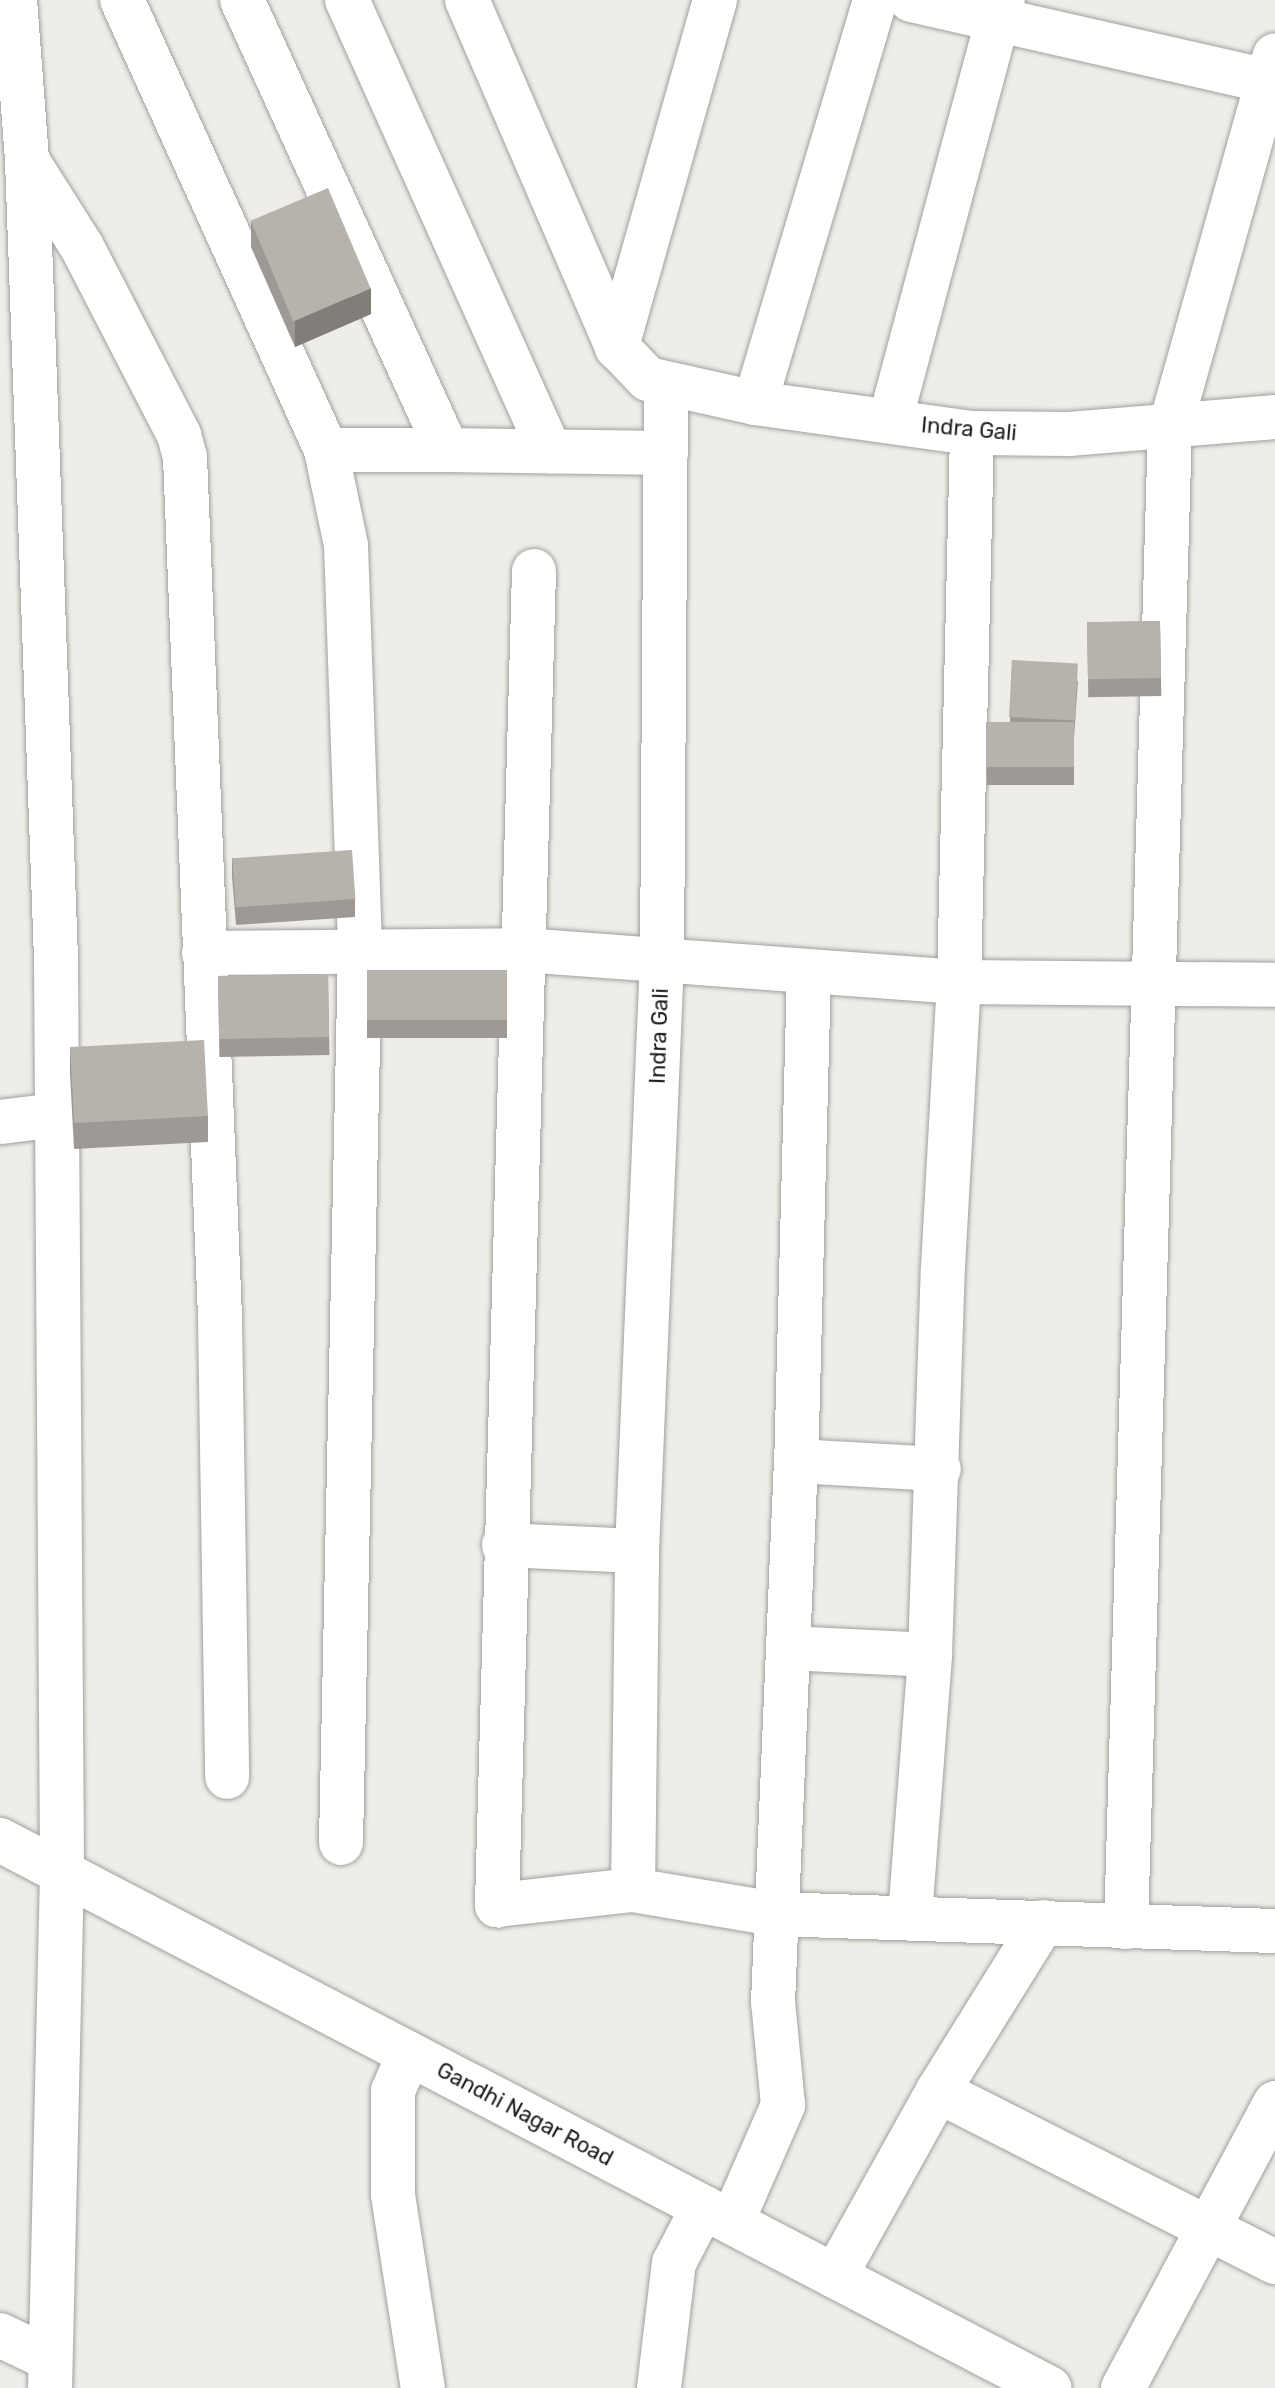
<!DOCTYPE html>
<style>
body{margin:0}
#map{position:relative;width:1275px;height:2388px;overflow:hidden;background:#efede7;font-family:Rubik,sans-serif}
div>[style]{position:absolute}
.roads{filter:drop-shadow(0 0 2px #a0a0a0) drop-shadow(0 0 2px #a0a0a0)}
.minor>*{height:44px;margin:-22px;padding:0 22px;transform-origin:22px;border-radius:22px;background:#fff}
.tertiary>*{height:44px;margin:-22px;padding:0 22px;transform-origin:22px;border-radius:22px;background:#fff}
.wall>*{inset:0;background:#9e9995;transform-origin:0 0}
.shaded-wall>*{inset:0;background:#817d79}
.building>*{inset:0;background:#b8b2ad;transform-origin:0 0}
span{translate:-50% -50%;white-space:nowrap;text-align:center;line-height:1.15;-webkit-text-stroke:7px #fff;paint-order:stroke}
.street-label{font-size:22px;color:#1f1f1f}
</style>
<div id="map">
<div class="roads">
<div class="minor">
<i style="left:15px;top:0;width:160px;rotate:85.7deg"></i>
<i style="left:27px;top:160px;width:801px;rotate:87.92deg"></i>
<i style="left:56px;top:960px;width:913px;rotate:89.62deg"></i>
<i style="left:62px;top:1873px;width:515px;rotate:91.33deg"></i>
<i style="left:122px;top:0;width:494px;rotate:65.6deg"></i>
<i style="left:326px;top:450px;width:97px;rotate:78.1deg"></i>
<i style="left:346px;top:545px;width:405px;rotate:88deg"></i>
<i style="left:360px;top:950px;width:893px;rotate:91.22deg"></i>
<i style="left:242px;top:0;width:494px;rotate:65.5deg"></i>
<i style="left:447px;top:450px;width:219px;rotate:0.8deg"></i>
<i style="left:347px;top:0;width:495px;rotate:65.8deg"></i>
<i style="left:467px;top:0;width:378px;rotate:66.6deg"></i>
<i style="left:715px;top:0;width:361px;rotate:105.8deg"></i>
<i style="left:617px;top:347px;width:45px;rotate:45.9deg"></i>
<i style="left:648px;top:379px;width:110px;rotate:12.6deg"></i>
<i style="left:755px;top:403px;width:219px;rotate:7.9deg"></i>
<i style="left:972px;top:433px;width:97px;rotate:0.6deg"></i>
<i style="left:1069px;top:434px;width:207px;rotate:-4.7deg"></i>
<i style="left:911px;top:0;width:366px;rotate:12.8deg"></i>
<i style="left:27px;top:160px;width:103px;rotate:57.7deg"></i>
<i style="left:82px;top:247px;width:212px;rotate:62.7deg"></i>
<i style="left:179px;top:435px;width:23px;rotate:75deg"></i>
<i style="left:185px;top:457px;width:862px;rotate:87.67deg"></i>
<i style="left:220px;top:1318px;width:459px;rotate:89.1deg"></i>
<i style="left:755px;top:403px;width:420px;rotate:-73.4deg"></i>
<i style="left:890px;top:421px;width:436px;rotate:-75deg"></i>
<i style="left:326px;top:450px;width:121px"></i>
<i style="left:534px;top:571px;width:1335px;rotate:91.59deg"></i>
<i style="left:497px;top:1905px;width:137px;rotate:-6.3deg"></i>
<i style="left:633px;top:1890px;width:144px;rotate:9.6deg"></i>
<i style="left:775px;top:1914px;width:500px;rotate:1.95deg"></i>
<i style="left:204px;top:953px;width:319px;rotate:-0.5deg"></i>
<i style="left:523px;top:950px;width:437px;rotate:4.2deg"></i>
<i style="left:959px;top:982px;width:316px;rotate:0.5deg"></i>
<i style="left:809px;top:972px;width:489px;rotate:91.5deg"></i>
<i style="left:796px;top:1461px;width:143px;rotate:3.2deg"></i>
<i style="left:0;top:1122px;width:57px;rotate:-7deg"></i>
<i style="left:504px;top:1545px;width:133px;rotate:2.6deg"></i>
<i style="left:637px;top:1551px;width:592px;rotate:-87.58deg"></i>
<i style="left:662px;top:960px;width:574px;rotate:-89.6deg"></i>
<i style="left:789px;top:1648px;width:141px;rotate:2.8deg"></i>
<i style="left:930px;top:1655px;width:388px;rotate:-88.1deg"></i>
<i style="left:943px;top:1267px;width:285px;rotate:-86.8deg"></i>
<i style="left:959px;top:982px;width:549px;rotate:-88.64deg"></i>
<i style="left:633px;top:1890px;width:339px;rotate:-89.3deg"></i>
<i style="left:910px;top:1916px;width:262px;rotate:-85.6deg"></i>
<i style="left:1126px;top:1927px;width:1500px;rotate:-88.32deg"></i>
<i style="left:1170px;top:428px;width:387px;rotate:-74.3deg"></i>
<i style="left:409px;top:2054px;width:40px;rotate:113.4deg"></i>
<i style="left:393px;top:2091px;width:104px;rotate:90deg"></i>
<i style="left:393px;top:2195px;width:195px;rotate:81.2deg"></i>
<i style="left:938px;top:2091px;width:378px;rotate:26.9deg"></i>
<i style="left:732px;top:2222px;width:128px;rotate:-66.4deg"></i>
<i style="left:783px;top:2105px;width:103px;rotate:-95.5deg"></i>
<i style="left:773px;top:2002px;width:541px;rotate:-87.57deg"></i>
<i style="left:835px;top:2276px;width:212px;rotate:-60.9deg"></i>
<i style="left:938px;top:2091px;width:199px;rotate:-58.1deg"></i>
<i style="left:0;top:2335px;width:55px;rotate:25.6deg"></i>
<i style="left:659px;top:2388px;width:126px;rotate:-83.2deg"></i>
<i style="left:674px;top:2263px;width:63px;rotate:-62.6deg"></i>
<i style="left:1123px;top:2388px;width:323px;rotate:-61.9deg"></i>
</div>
<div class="tertiary">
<i style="left:0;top:1840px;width:1184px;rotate:27.58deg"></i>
</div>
</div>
<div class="wall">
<i style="clip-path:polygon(251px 221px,371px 314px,295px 347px,251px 247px)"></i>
<i style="left:1160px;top:621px;width:75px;height:73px;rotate:89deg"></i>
<i style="clip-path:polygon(1012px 660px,1078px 681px,1074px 738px,1074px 785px,987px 785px,986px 723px,1010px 722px)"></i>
<i style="clip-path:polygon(232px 858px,355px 899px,355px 917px,236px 925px,232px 876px)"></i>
<i style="left:367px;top:970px;width:140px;height:68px"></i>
<i style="left:328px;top:974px;width:81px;height:110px;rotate:89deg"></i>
<i style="clip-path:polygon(70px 1047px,208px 1116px,208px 1142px,74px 1149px,70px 1073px)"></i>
</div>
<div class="shaded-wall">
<i style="clip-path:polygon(371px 288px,371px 314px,295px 347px,295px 321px)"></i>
</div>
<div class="building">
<i style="left:328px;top:188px;width:109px;height:84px;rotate:67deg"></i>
<i style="left:1160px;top:621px;width:57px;height:73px;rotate:89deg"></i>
<i style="left:1012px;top:660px;width:66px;height:57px;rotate:3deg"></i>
<i style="left:1074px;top:722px;width:45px;height:88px;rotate:90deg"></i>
<i style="left:352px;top:850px;width:49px;height:120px;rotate:86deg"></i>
<i style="left:367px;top:970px;width:140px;height:50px"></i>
<i style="left:328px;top:974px;width:63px;height:110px;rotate:89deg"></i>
<i style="left:204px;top:1040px;width:76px;height:134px;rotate:87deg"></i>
</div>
<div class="street-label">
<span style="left:969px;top:429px;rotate:5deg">Indra Gali</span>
<span style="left:659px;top:1036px;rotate:-88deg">Indra Gali</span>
<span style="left:525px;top:2114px;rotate:28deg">Gandhi Nagar Road</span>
</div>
</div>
